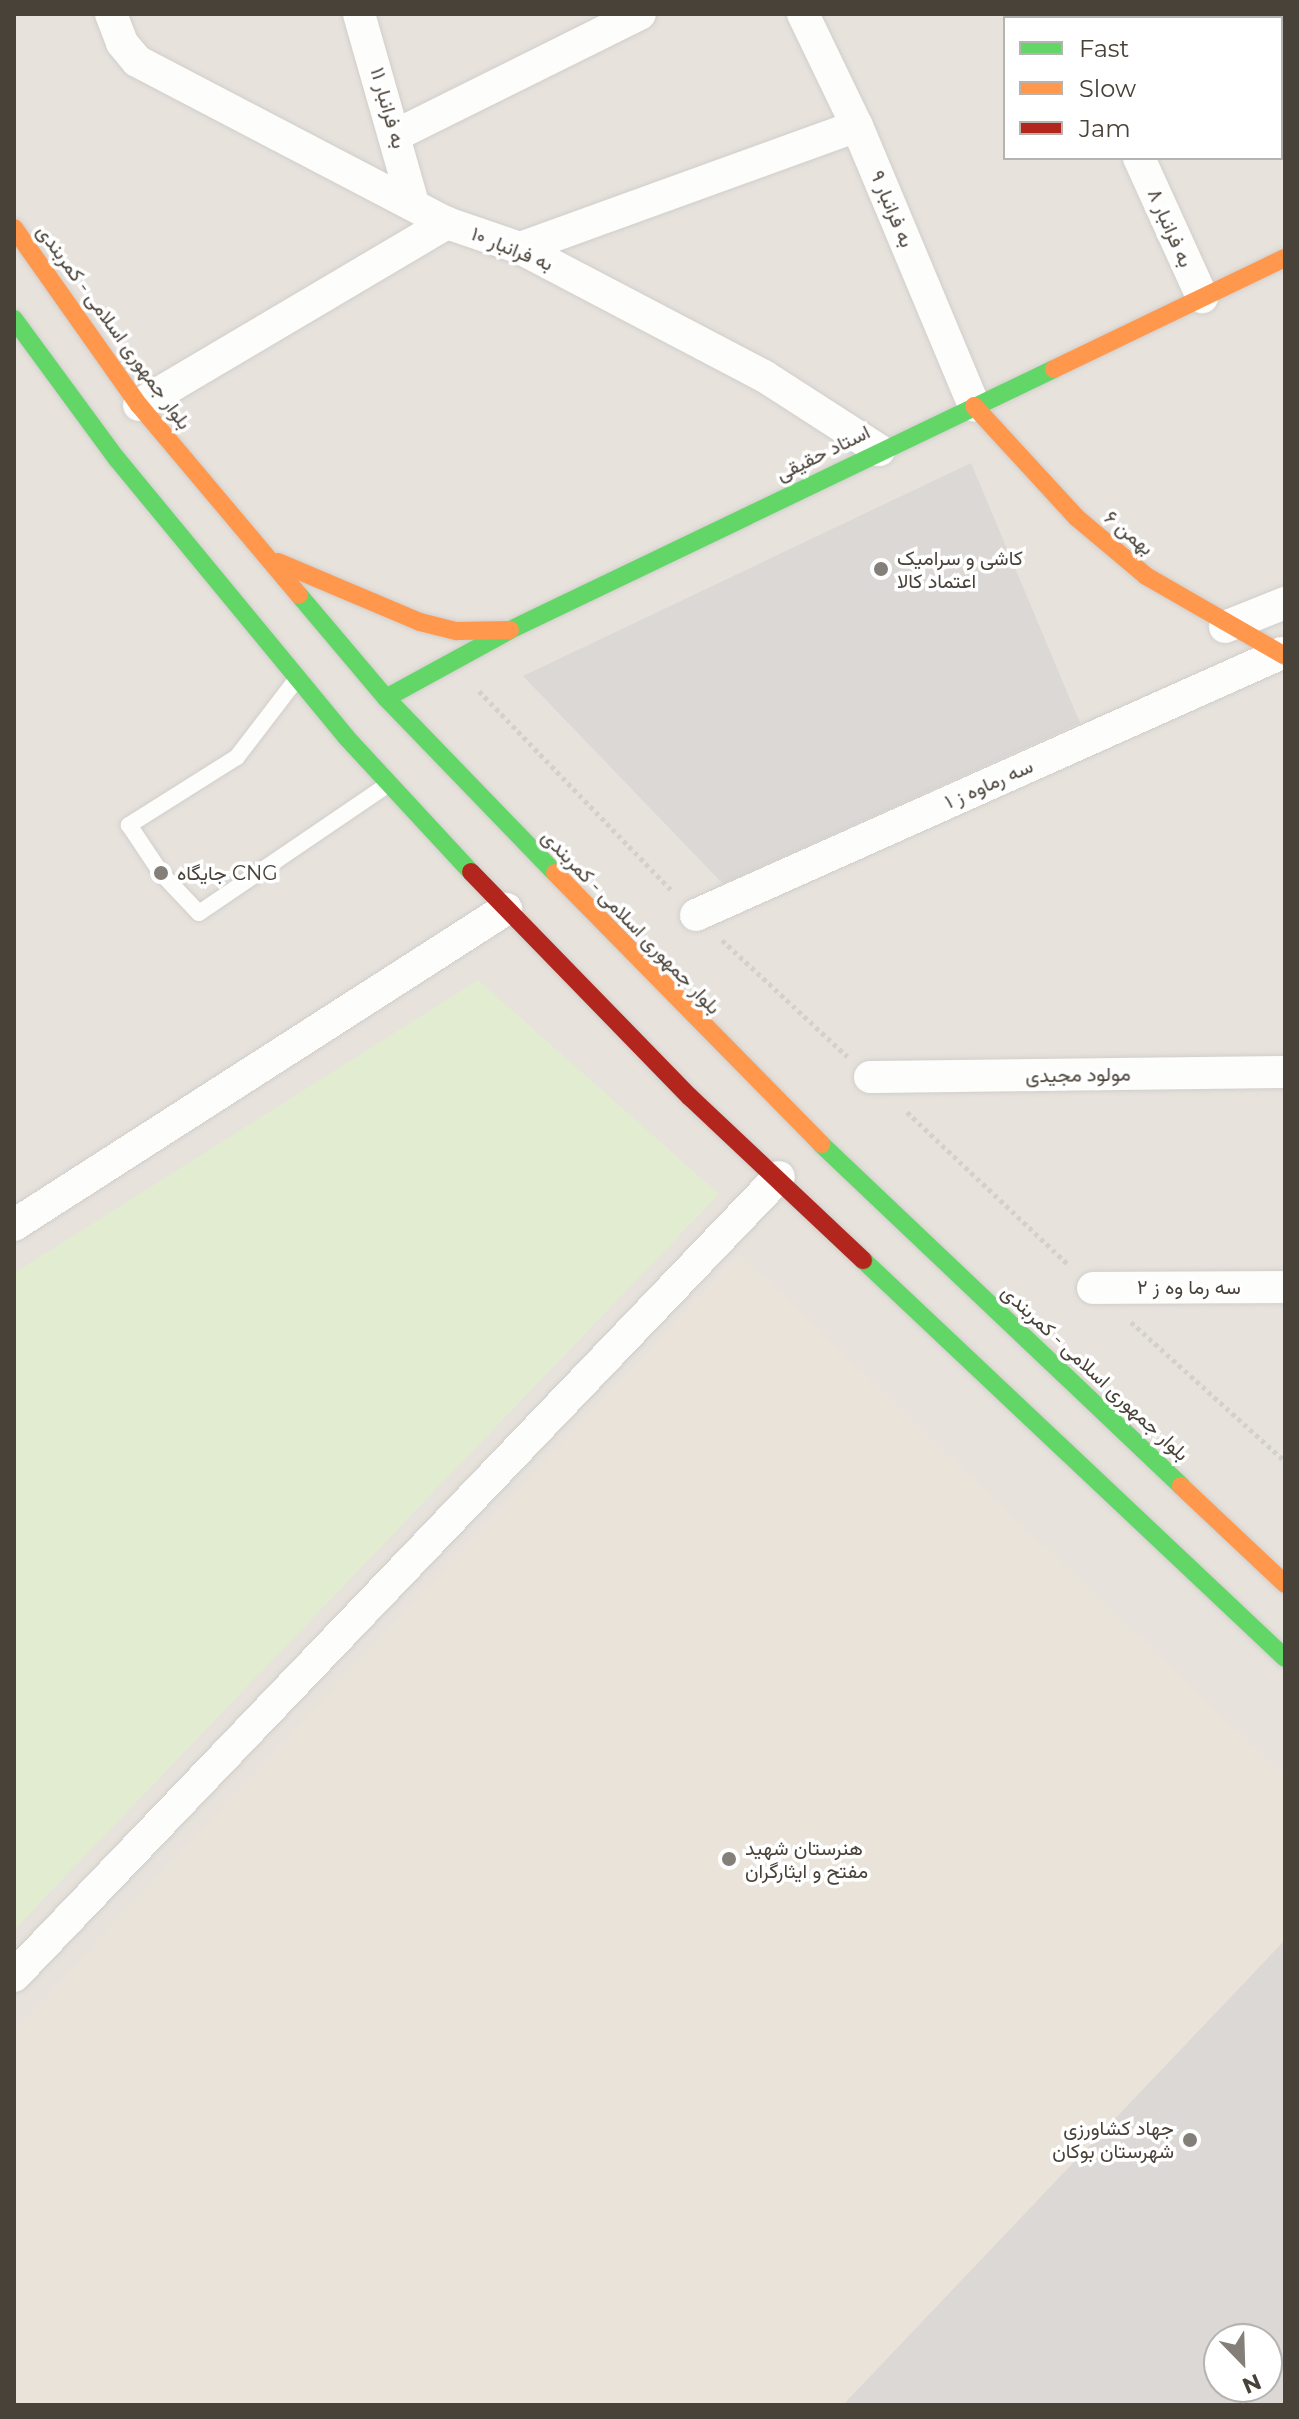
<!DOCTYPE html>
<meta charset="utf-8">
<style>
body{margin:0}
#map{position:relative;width:1299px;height:2419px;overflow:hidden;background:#f3f1ee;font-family:Montserrat,Vazirmatn,sans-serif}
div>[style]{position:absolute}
.residential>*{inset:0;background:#e7e2dc}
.education>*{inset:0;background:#e9e3da}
.green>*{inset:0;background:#e2ecd0}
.building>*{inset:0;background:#dbd8d5}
.path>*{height:5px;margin-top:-2.5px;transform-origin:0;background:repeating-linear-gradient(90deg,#d3d1cc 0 4px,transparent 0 8px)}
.roads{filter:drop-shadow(0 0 2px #d1cecb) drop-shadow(0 0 2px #d1cecb)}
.lane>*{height:16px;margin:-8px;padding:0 8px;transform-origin:8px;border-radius:8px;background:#fdfdfc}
.street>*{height:32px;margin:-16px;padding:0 16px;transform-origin:16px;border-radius:16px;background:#fdfdfc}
.fast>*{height:18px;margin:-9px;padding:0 9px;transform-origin:9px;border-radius:9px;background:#63d668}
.slow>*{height:18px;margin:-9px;padding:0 9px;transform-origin:9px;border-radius:9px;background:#ff974d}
.jam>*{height:18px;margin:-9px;padding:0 9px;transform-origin:9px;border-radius:9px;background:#b3261e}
.dots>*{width:22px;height:22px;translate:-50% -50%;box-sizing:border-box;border:4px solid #fff;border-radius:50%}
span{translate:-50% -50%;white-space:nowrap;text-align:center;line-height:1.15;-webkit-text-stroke:7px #fff;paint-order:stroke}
.street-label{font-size:20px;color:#494239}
.poi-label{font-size:20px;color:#494239}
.left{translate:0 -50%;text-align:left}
.right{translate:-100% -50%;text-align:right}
.frame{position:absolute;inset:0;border:16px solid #494239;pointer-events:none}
.legend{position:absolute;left:1003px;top:16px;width:280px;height:144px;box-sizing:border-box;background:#fff;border:2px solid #b6b3b0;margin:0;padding:10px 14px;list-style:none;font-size:24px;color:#494239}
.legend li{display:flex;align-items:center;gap:16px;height:40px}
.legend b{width:40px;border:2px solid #b6b3b0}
.north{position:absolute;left:1203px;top:2323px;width:80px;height:80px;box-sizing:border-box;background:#fff;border:2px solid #b6b3b0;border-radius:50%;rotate:157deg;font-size:22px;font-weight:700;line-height:32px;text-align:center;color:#494239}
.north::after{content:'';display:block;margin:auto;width:28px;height:36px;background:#847f78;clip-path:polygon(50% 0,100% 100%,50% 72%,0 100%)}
</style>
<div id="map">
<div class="residential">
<i style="clip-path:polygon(evenodd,14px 14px,1285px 14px,1285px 2405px,14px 2405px,14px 14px,1005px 18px,1281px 18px,1281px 158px,1005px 158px,1005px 18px,14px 14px,1219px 2339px,1267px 2339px,1267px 2387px,1219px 2387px,1219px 2339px)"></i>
</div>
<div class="education">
<i style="clip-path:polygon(739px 1254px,1285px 1777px,1285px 1940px,843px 2405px,14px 2405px,14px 2030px)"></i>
</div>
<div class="green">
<i style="clip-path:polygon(478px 980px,719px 1194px,14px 1930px,14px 1273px)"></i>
</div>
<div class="building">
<i style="clip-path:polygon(971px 463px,1080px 723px,723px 884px,523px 676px)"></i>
<i style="clip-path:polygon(evenodd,1285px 1940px,1285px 2405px,843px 2405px,1285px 1940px,1219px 2339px,1267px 2339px,1267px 2387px,1219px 2387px,1219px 2339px)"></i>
</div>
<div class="path">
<i style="left:479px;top:691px;width:278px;rotate:46deg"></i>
<i style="left:722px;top:940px;width:171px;rotate:42.9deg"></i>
<i style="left:907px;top:1112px;width:221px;rotate:43.4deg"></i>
<i style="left:1131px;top:1322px;width:207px;rotate:42.1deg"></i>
</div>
<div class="roads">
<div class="lane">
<i style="left:296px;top:680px;width:97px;rotate:127.5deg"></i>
<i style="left:237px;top:757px;width:128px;rotate:147.8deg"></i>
<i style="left:129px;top:825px;width:58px;rotate:56.3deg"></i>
<i style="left:161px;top:873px;width:55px;rotate:46.5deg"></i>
<i style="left:199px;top:913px;width:227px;rotate:-34.2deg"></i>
</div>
<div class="street">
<i style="left:111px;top:14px;width:31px;rotate:69deg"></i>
<i style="left:122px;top:43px;width:23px;rotate:50deg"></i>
<i style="left:137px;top:61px;width:350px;rotate:27.6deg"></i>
<i style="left:447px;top:223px;width:77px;rotate:18.9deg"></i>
<i style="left:520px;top:248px;width:276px;rotate:27.7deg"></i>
<i style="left:764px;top:376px;width:137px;rotate:32.8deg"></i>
<i style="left:359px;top:14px;width:198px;rotate:74.1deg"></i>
<i style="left:803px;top:14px;width:124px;rotate:64.3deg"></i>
<i style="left:857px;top:126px;width:303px;rotate:67.3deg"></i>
<i style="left:1074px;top:14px;width:4px;rotate:63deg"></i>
<i style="left:398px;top:134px;width:270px;rotate:-26.4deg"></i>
<i style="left:1139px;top:158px;width:153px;rotate:65.6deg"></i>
<i style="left:520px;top:248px;width:358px;rotate:-19.9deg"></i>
<i style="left:139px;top:405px;width:358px;rotate:-30.6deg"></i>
<i style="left:1225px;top:627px;width:65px;rotate:-21.8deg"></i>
<i style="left:696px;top:915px;width:642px;rotate:-24.09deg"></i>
<i style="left:870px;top:1077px;width:415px;rotate:-0.7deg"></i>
<i style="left:14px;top:1225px;width:585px;rotate:-32.71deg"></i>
<i style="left:1093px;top:1288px;width:192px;rotate:-0.3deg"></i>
<i style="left:14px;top:1976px;width:1106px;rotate:-46.25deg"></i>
</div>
<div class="fast">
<i style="left:14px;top:319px;width:174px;rotate:53.7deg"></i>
<i style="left:117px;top:459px;width:360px;rotate:50.5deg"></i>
<i style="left:346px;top:737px;width:184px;rotate:47.2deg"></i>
<i style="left:299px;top:595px;width:135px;rotate:49.8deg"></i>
<i style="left:386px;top:698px;width:243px;rotate:46deg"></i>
<i style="left:386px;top:698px;width:141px;rotate:-28.7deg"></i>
<i style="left:510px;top:630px;width:603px;rotate:-25.63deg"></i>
<i style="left:821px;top:1144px;width:497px;rotate:43.5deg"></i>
<i style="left:863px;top:1260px;width:580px;rotate:43.32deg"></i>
</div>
<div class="slow">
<i style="left:14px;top:228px;width:217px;rotate:54.8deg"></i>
<i style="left:139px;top:405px;width:248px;rotate:49.9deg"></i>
<i style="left:1054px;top:369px;width:256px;rotate:-25.7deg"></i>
<i style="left:974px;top:406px;width:152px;rotate:47.4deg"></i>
<i style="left:1077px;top:518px;width:90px;rotate:40deg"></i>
<i style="left:1146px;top:576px;width:160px;rotate:29.9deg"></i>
<i style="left:278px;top:562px;width:154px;rotate:22.9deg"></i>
<i style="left:420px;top:622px;width:38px;rotate:14deg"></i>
<i style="left:457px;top:631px;width:53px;rotate:-1.1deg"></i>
<i style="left:555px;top:873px;width:380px;rotate:45.5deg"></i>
<i style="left:1181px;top:1486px;width:143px;rotate:43.3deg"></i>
</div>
<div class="jam">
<i style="left:471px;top:872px;width:314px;rotate:45.8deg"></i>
<i style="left:690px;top:1097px;width:238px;rotate:43.3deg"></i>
</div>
</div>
<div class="dots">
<i style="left:881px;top:569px;background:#847f78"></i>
<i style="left:161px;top:873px;background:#847f78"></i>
<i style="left:729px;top:1859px;background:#847f78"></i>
<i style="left:1190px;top:2140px;background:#847f78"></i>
</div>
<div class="street-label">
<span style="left:388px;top:108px;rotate:74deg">به فرانبار ۱۱</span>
<span style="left:892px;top:209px;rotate:67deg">به فرانبار ۹</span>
<span style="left:1170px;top:228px;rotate:66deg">به فرانبار ۸</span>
<span style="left:512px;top:249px;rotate:22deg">به فرانبار ۱۰</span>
<span style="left:114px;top:327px;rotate:54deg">بلوار جمهوری اسلامی - کمربندی</span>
<span style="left:823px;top:453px;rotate:-26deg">استاد حقیقی</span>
<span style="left:1129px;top:533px;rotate:40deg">بهمن ۶</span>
<span style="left:989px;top:784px;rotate:-24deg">سه رماوه ز ۱</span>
<span style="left:631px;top:922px;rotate:46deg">بلوار جمهوری اسلامی - کمربندی</span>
<span style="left:1078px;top:1075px;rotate:-1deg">مولود مجیدی</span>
<span style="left:1189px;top:1287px">سه رما وه ز ۲</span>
<span style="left:1095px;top:1373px;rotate:43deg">بلوار جمهوری اسلامی - کمربندی</span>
</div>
<div class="poi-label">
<span class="left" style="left:897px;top:570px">کاشی و سرامیک<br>اعتماد کالا</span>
<span class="left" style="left:177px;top:873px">جایگاه CNG</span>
<span class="left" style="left:745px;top:1860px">هنرستان شهید<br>مفتح و ایثارگران</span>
<span class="right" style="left:1174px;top:2140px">جهاد کشاورزی<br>شهرستان بوکان</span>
</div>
<div class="frame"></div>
<ul class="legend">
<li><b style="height:10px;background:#63d668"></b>Fast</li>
<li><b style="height:10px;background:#ff974d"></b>Slow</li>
<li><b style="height:10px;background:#b3261e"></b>Jam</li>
</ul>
<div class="north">N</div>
</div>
